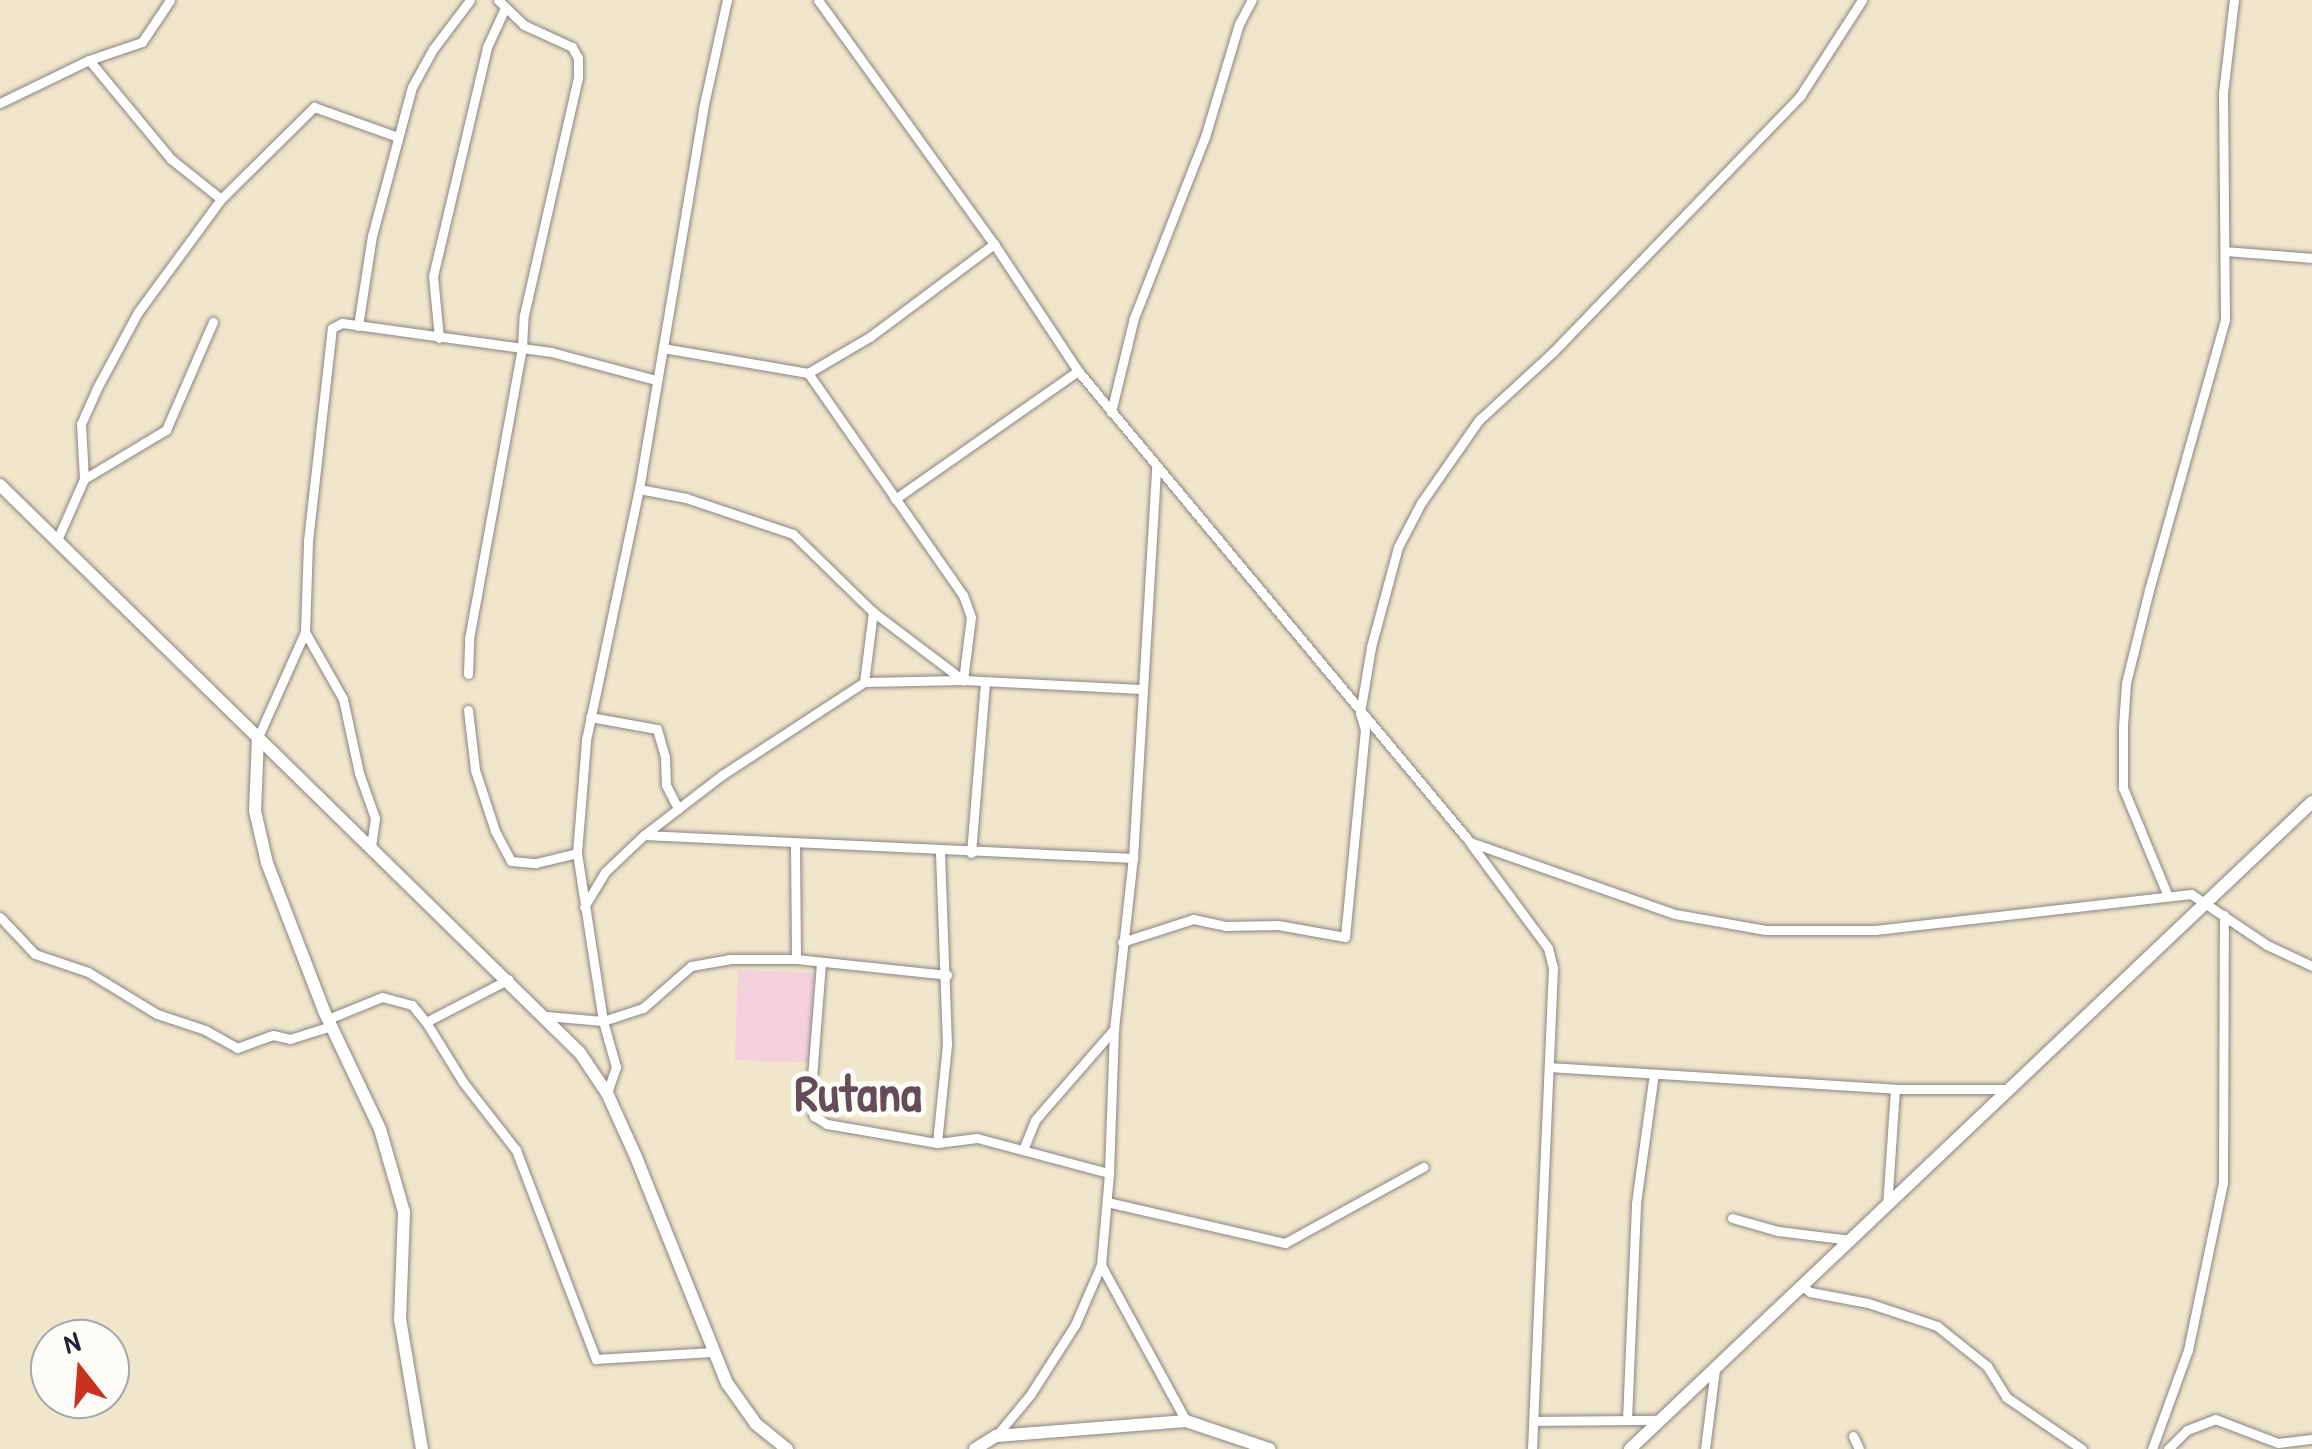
<!DOCTYPE html>
<style>
body{margin:0}
#map{position:relative;width:2312px;height:1449px;overflow:hidden;background:#f0e6cb;font-family:"Patrick Hand",sans-serif}
div>[style]{position:absolute}
.built>*{inset:0;background:#f4cfdc;transform-origin:0 0}
.roads{filter:drop-shadow(0 0 2px #898483) drop-shadow(0 0 2px #898483)}
.street>*{height:9px;margin:-4.5px;padding:0 4.5px;transform-origin:4.5px;border-radius:4.5px;background:#fff}
.secondary>*{height:12px;margin:-6px;padding:0 6px;transform-origin:6px;border-radius:6px;background:#fff}
span{translate:-50% -50%;white-space:nowrap;text-align:center;line-height:1.15;-webkit-text-stroke:10px #fdfcf7;paint-order:stroke}
.town-label{font-size:52px;color:#644c5b;font-weight:700}
.north{position:absolute;left:30px;top:1319px;width:100px;height:100px;box-sizing:border-box;background:#fdfcf7;border:2px solid #a5a5ac;border-radius:50%;rotate:343deg;font-size:28px;font-weight:700;line-height:40px;text-align:center;color:#22223b}
.north::after{content:'';display:block;margin:auto;width:35px;height:45px;background:#c8321e;clip-path:polygon(50% 0,100% 100%,50% 72%,0 100%)}
</style>
<div id="map">
<div class="built">
<i style="left:738px;top:970px;width:76px;height:90px;rotate:2deg"></i>
</div>
<div class="roads">
<div class="street">
<i style="left:818px;top:0;width:301px;rotate:54.2deg"></i>
<i style="left:994px;top:244px;width:152px;rotate:56.5deg"></i>
<i style="left:1078px;top:371px;width:613px;rotate:50.23deg"></i>
<i style="left:1470px;top:842px;width:217px;rotate:19.4deg"></i>
<i style="left:1675px;top:914px;width:92px;rotate:10deg"></i>
<i style="left:1766px;top:930px;width:109px"></i>
<i style="left:1875px;top:930px;width:318px;rotate:-6.5deg"></i>
<i style="left:2191px;top:894px;width:92px;rotate:33.9deg"></i>
<i style="left:2267px;top:945px;width:50px;rotate:25deg"></i>
<i style="left:89px;top:60px;width:129px;rotate:50.4deg"></i>
<i style="left:171px;top:159px;width:64px;rotate:38.7deg"></i>
<i style="left:0;top:103px;width:99px;rotate:-25.8deg"></i>
<i style="left:89px;top:60px;width:56px;rotate:-18.8deg"></i>
<i style="left:142px;top:42px;width:50px;rotate:-56.3deg"></i>
<i style="left:2225px;top:251px;width:87px;rotate:4.6deg"></i>
<i style="left:358px;top:326px;width:91px;rotate:-81.2deg"></i>
<i style="left:372px;top:236px;width:154px;rotate:-75deg"></i>
<i style="left:412px;top:87px;width:43px;rotate:-61.1deg"></i>
<i style="left:433px;top:49px;width:61px;rotate:-52.9deg"></i>
<i style="left:439px;top:338px;width:62px;rotate:-95.5deg"></i>
<i style="left:433px;top:276px;width:235px;rotate:-76.7deg"></i>
<i style="left:487px;top:47px;width:43px;rotate:-65.2deg"></i>
<i style="left:663px;top:348px;width:147px;rotate:9.8deg"></i>
<i style="left:808px;top:373px;width:271px;rotate:55.1deg"></i>
<i style="left:963px;top:595px;width:23px;rotate:70deg"></i>
<i style="left:971px;top:617px;width:64px;rotate:97.2deg"></i>
<i style="left:963px;top:680px;width:99px;rotate:178.8deg"></i>
<i style="left:808px;top:373px;width:73px;rotate:-30.4deg"></i>
<i style="left:871px;top:336px;width:154px;rotate:-36.8deg"></i>
<i style="left:1111px;top:412px;width:97px;rotate:-76.3deg"></i>
<i style="left:1134px;top:318px;width:194px;rotate:-68.6deg"></i>
<i style="left:1205px;top:137px;width:118px;rotate:-73.3deg"></i>
<i style="left:1239px;top:24px;width:27px;rotate:-62deg"></i>
<i style="left:84px;top:479px;width:55px;rotate:-93.1deg"></i>
<i style="left:81px;top:424px;width:39px;rotate:-66deg"></i>
<i style="left:97px;top:388px;width:86px;rotate:-61.7deg"></i>
<i style="left:138px;top:312px;width:140px;rotate:-53.7deg"></i>
<i style="left:221px;top:199px;width:131px;rotate:-44.7deg"></i>
<i style="left:314px;top:107px;width:89px;rotate:19.7deg"></i>
<i style="left:639px;top:489px;width:48px;rotate:10.8deg"></i>
<i style="left:686px;top:498px;width:113px;rotate:18.6deg"></i>
<i style="left:793px;top:534px;width:112px;rotate:44.3deg"></i>
<i style="left:873px;top:612px;width:113px;rotate:37.1deg"></i>
<i style="left:963px;top:680px;width:178px;rotate:2.9deg"></i>
<i style="left:895px;top:499px;width:223px;rotate:-35deg"></i>
<i style="left:57px;top:540px;width:67px;rotate:-66.1deg"></i>
<i style="left:84px;top:479px;width:96px;rotate:-30.9deg"></i>
<i style="left:166px;top:430px;width:118px;rotate:-66.5deg"></i>
<i style="left:305px;top:632px;width:77px;rotate:60.4deg"></i>
<i style="left:343px;top:699px;width:76px;rotate:77.8deg"></i>
<i style="left:359px;top:773px;width:48px;rotate:70.4deg"></i>
<i style="left:375px;top:818px;width:28px;rotate:98deg"></i>
<i style="left:468px;top:674px;width:35px;rotate:-88deg"></i>
<i style="left:469px;top:639px;width:296px;rotate:-79.7deg"></i>
<i style="left:522px;top:348px;width:33px;rotate:-87deg"></i>
<i style="left:524px;top:315px;width:243px;rotate:-77.2deg"></i>
<i style="left:578px;top:78px;width:20px;rotate:-90deg"></i>
<i style="left:578px;top:58px;width:13px;rotate:-119deg"></i>
<i style="left:572px;top:47px;width:53px;rotate:-155.4deg"></i>
<i style="left:524px;top:25px;width:36px;rotate:-136deg"></i>
<i style="left:468px;top:710px;width:60px;rotate:83.3deg"></i>
<i style="left:475px;top:770px;width:64px;rotate:71.8deg"></i>
<i style="left:495px;top:831px;width:34px;rotate:62deg"></i>
<i style="left:511px;top:861px;width:25px;rotate:5deg"></i>
<i style="left:536px;top:863px;width:42px;rotate:-13.7deg"></i>
<i style="left:590px;top:717px;width:68px;rotate:10.2deg"></i>
<i style="left:657px;top:729px;width:29px;rotate:74deg"></i>
<i style="left:665px;top:757px;width:28px;rotate:88deg"></i>
<i style="left:666px;top:785px;width:27px;rotate:63deg"></i>
<i style="left:258px;top:737px;width:115px;rotate:-65.9deg"></i>
<i style="left:305px;top:632px;width:91px;rotate:-88.1deg"></i>
<i style="left:308px;top:541px;width:214px;rotate:-83.6deg"></i>
<i style="left:332px;top:328px;width:11px;rotate:-27deg"></i>
<i style="left:342px;top:323px;width:211px;rotate:7.9deg"></i>
<i style="left:551px;top:352px;width:109px;rotate:14.9deg"></i>
<i style="left:644px;top:835px;width:490px;rotate:2.7deg"></i>
<i style="left:1471px;top:844px;width:129px;rotate:53.5deg"></i>
<i style="left:1548px;top:948px;width:21px;rotate:76deg"></i>
<i style="left:1553px;top:968px;width:481px;rotate:92.5deg"></i>
<i style="left:971px;top:853px;width:171px;rotate:-85.3deg"></i>
<i style="left:2167px;top:894px;width:115px;rotate:-112.5deg"></i>
<i style="left:2123px;top:788px;width:62px;rotate:-90deg"></i>
<i style="left:2123px;top:726px;width:43px;rotate:-86deg"></i>
<i style="left:2126px;top:683px;width:96px;rotate:-76.1deg"></i>
<i style="left:2149px;top:590px;width:280px;rotate:-74.3deg"></i>
<i style="left:2225px;top:320px;width:227px;rotate:-90.5deg"></i>
<i style="left:2223px;top:93px;width:94px;rotate:-83.3deg"></i>
<i style="left:584px;top:907px;width:41px;rotate:-59deg"></i>
<i style="left:605px;top:872px;width:54px;rotate:-43.5deg"></i>
<i style="left:644px;top:835px;width:98px;rotate:-37.6deg"></i>
<i style="left:722px;top:775px;width:170px;rotate:-33.2deg"></i>
<i style="left:864px;top:682px;width:71px;rotate:-82.7deg"></i>
<i style="left:0;top:917px;width:51px;rotate:46.6deg"></i>
<i style="left:35px;top:954px;width:56px;rotate:18.8deg"></i>
<i style="left:88px;top:972px;width:81px;rotate:31.3deg"></i>
<i style="left:157px;top:1014px;width:51px;rotate:18.4deg"></i>
<i style="left:205px;top:1030px;width:37px;rotate:29deg"></i>
<i style="left:237px;top:1048px;width:38px;rotate:-20deg"></i>
<i style="left:273px;top:1035px;width:17px;rotate:13deg"></i>
<i style="left:290px;top:1039px;width:43px;rotate:-17.6deg"></i>
<i style="left:1122px;top:942px;width:75px;rotate:-17.9deg"></i>
<i style="left:1193px;top:919px;width:33px;rotate:12deg"></i>
<i style="left:1225px;top:926px;width:53px;rotate:-1.1deg"></i>
<i style="left:1278px;top:925px;width:68px;rotate:10.2deg"></i>
<i style="left:1345px;top:937px;width:208px;rotate:-84.5deg"></i>
<i style="left:1365px;top:730px;width:18px;rotate:-106deg"></i>
<i style="left:1360px;top:713px;width:67px;rotate:-80.5deg"></i>
<i style="left:1371px;top:647px;width:104px;rotate:-74.9deg"></i>
<i style="left:1398px;top:547px;width:50px;rotate:-62.4deg"></i>
<i style="left:1421px;top:503px;width:101px;rotate:-55.1deg"></i>
<i style="left:1479px;top:420px;width:100px;rotate:-42.6deg"></i>
<i style="left:1553px;top:352px;width:356px;rotate:-46deg"></i>
<i style="left:1800px;top:96px;width:114px;rotate:-57.1deg"></i>
<i style="left:796px;top:959px;width:152px;rotate:6deg"></i>
<i style="left:821px;top:963px;width:139px;rotate:94.5deg"></i>
<i style="left:810px;top:1102px;width:15px;rotate:74deg"></i>
<i style="left:814px;top:1116px;width:15px;rotate:32deg"></i>
<i style="left:827px;top:1124px;width:112px;rotate:9.8deg"></i>
<i style="left:937px;top:1143px;width:100px;rotate:-84.2deg"></i>
<i style="left:947px;top:1044px;width:192px;rotate:-92.1deg"></i>
<i style="left:546px;top:1016px;width:57px;rotate:5deg"></i>
<i style="left:603px;top:1021px;width:42px;rotate:-18deg"></i>
<i style="left:643px;top:1008px;width:64px;rotate:-41.2deg"></i>
<i style="left:691px;top:966px;width:39px;rotate:-10deg"></i>
<i style="left:729px;top:959px;width:67px"></i>
<i style="left:796px;top:959px;width:116px;rotate:-90.5deg"></i>
<i style="left:328px;top:1019px;width:58px;rotate:-22.2deg"></i>
<i style="left:382px;top:997px;width:31px;rotate:15deg"></i>
<i style="left:412px;top:1005px;width:22px;rotate:51deg"></i>
<i style="left:426px;top:1022px;width:93px;rotate:-27.4deg"></i>
<i style="left:426px;top:1022px;width:70px;rotate:58.3deg"></i>
<i style="left:463px;top:1082px;width:86px;rotate:52.1deg"></i>
<i style="left:516px;top:1150px;width:224px;rotate:69.1deg"></i>
<i style="left:596px;top:1359px;width:116px;rotate:-3.5deg"></i>
<i style="left:1549px;top:1067px;width:347px;rotate:3.6deg"></i>
<i style="left:1895px;top:1089px;width:117px;rotate:93.9deg"></i>
<i style="left:1895px;top:1089px;width:114px"></i>
<i style="left:607px;top:1093px;width:28px;rotate:-71deg"></i>
<i style="left:616px;top:1067px;width:48px;rotate:-105.8deg"></i>
<i style="left:603px;top:1021px;width:170px;rotate:-98.8deg"></i>
<i style="left:577px;top:853px;width:113px;rotate:-85.4deg"></i>
<i style="left:586px;top:740px;width:257px;rotate:-78.1deg"></i>
<i style="left:639px;top:489px;width:385px;rotate:-80.4deg"></i>
<i style="left:703px;top:109px;width:112px;rotate:-77.6deg"></i>
<i style="left:937px;top:1143px;width:40px;rotate:-7.1deg"></i>
<i style="left:977px;top:1138px;width:137px;rotate:14.9deg"></i>
<i style="left:1023px;top:1150px;width:32px;rotate:-68deg"></i>
<i style="left:1035px;top:1120px;width:121px;rotate:-49deg"></i>
<i style="left:1107px;top:1202px;width:183px;rotate:13deg"></i>
<i style="left:1285px;top:1243px;width:158px;rotate:-28.8deg"></i>
<i style="left:1732px;top:1218px;width:48px;rotate:15.8deg"></i>
<i style="left:1778px;top:1231px;width:73px;rotate:7.1deg"></i>
<i style="left:1101px;top:1265px;width:178px;rotate:61.4deg"></i>
<i style="left:1801px;top:1285px;width:11px;rotate:38deg"></i>
<i style="left:1810px;top:1292px;width:59px;rotate:10.7deg"></i>
<i style="left:1868px;top:1303px;width:73px;rotate:18.4deg"></i>
<i style="left:1937px;top:1326px;width:64px;rotate:38.7deg"></i>
<i style="left:1987px;top:1366px;width:36px;rotate:58deg"></i>
<i style="left:2006px;top:1397px;width:92px;rotate:34.4deg"></i>
<i style="left:1627px;top:1420px;width:217px;rotate:-87.6deg"></i>
<i style="left:1636px;top:1203px;width:130px;rotate:-82.1deg"></i>
<i style="left:1533px;top:1421px;width:126px;rotate:-0.5deg"></i>
<i style="left:996px;top:1436px;width:53px;rotate:-50.3deg"></i>
<i style="left:1030px;top:1395px;width:83px;rotate:-57.3deg"></i>
<i style="left:1075px;top:1325px;width:65px;rotate:-66.6deg"></i>
<i style="left:1101px;top:1265px;width:92px;rotate:-85deg"></i>
<i style="left:1109px;top:1173px;width:144px;rotate:-88deg"></i>
<i style="left:1114px;top:1029px;width:172px;rotate:-83.7deg"></i>
<i style="left:1133px;top:858px;width:392px;rotate:-86.6deg"></i>
<i style="left:1853px;top:1436px;width:14px;rotate:65deg"></i>
<i style="left:1705px;top:1449px;width:81px;rotate:-82.9deg"></i>
<i style="left:2152px;top:1449px;width:105px;rotate:-70deg"></i>
<i style="left:2188px;top:1350px;width:172px;rotate:-78.2deg"></i>
<i style="left:2223px;top:1182px;width:267px;rotate:-89.8deg"></i>
<i style="left:2168px;top:1449px;width:27px;rotate:-45deg"></i>
<i style="left:2187px;top:1430px;width:30px;rotate:-21deg"></i>
<i style="left:2215px;top:1419px;width:67px;rotate:20.9deg"></i>
<i style="left:2278px;top:1443px;width:34px;rotate:-7deg"></i>
</div>
<div class="secondary">
<i style="left:0;top:485px;width:812px;rotate:44.4deg"></i>
<i style="left:580px;top:1053px;width:48px;rotate:56deg"></i>
<i style="left:607px;top:1093px;width:70px;rotate:65.6deg"></i>
<i style="left:636px;top:1157px;width:244px;rotate:68.1deg"></i>
<i style="left:727px;top:1383px;width:50px;rotate:54.7deg"></i>
<i style="left:756px;top:1424px;width:40px;rotate:39deg"></i>
<i style="left:258px;top:737px;width:74px;rotate:92.3deg"></i>
<i style="left:255px;top:811px;width:53px;rotate:77deg"></i>
<i style="left:267px;top:863px;width:159px;rotate:68.9deg"></i>
<i style="left:324px;top:1011px;width:131px;rotate:64.6deg"></i>
<i style="left:380px;top:1129px;width:86px;rotate:73.9deg"></i>
<i style="left:404px;top:1212px;width:107px;rotate:92.1deg"></i>
<i style="left:400px;top:1319px;width:132px;rotate:80.4deg"></i>
<i style="left:975px;top:1449px;width:25px;rotate:-32deg"></i>
<i style="left:996px;top:1436px;width:191px;rotate:-4.5deg"></i>
<i style="left:1186px;top:1421px;width:88px;rotate:18.6deg"></i>
<i style="left:1630px;top:1449px;width:940px;rotate:-43.49deg"></i>
</div>
</div>
<div class="town-label">
<span style="left:858px;top:1093px">Rutana</span>
</div>
<div class="north">N</div>
</div>
